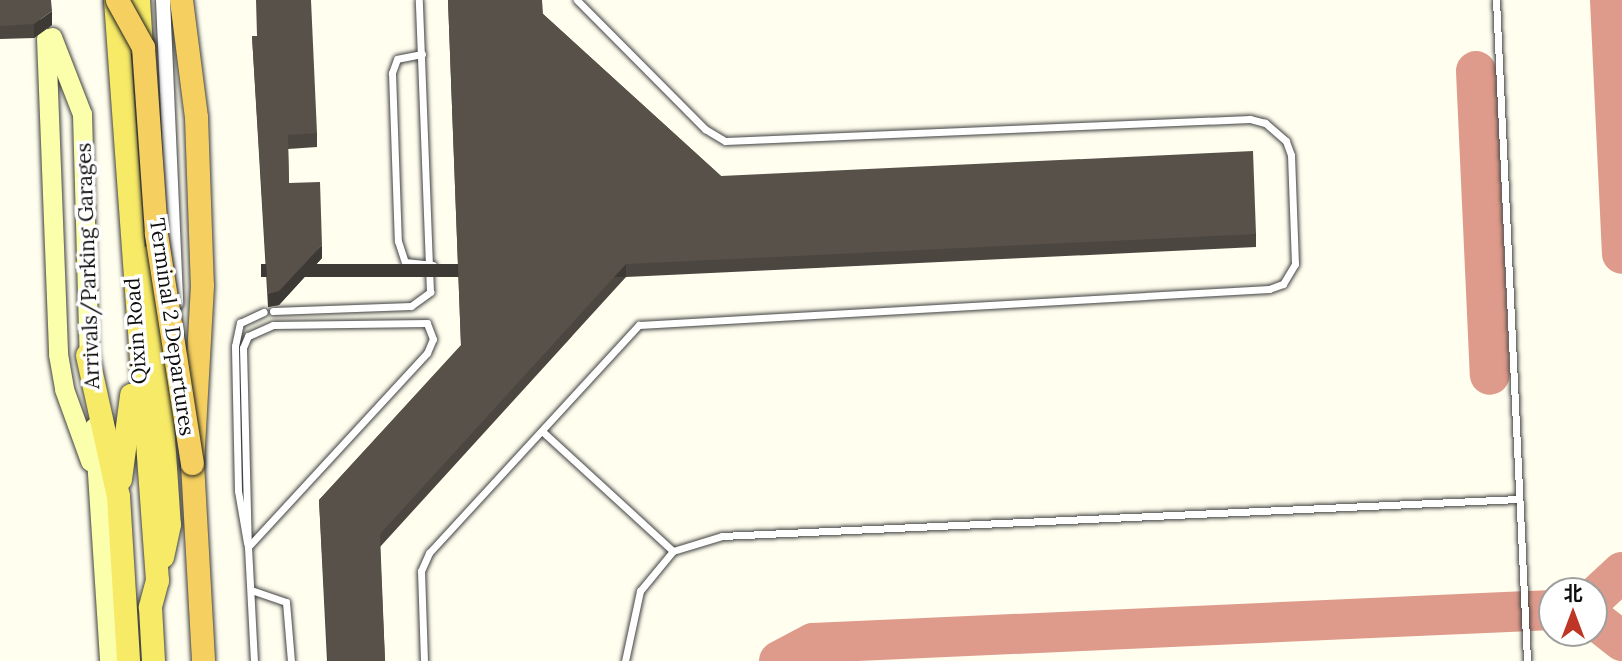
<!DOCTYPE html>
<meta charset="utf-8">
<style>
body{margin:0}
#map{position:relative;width:1622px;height:661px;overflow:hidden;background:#fffeef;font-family:Lora,"Noto Sans SC",serif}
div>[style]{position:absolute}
.taxiway>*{height:40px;margin:-20px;padding:0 20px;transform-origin:20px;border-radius:20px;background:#de9a8a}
.roads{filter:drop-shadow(0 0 2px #414141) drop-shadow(0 0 2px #414141)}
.service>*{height:7px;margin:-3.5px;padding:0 3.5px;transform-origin:3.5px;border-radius:3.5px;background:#fff}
.minor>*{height:14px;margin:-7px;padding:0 7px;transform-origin:7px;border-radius:7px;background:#fff}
.secondary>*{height:19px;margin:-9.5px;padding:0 9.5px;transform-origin:9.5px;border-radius:9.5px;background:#fbfeab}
.primary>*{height:23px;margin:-11.5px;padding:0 11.5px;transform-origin:11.5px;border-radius:11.5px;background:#f7ea67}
.trunk>*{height:23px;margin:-11.5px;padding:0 11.5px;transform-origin:11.5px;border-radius:11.5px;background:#f5d060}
.bridges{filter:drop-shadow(0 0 2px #1f1f1f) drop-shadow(0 0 2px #1f1f1f)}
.trunk-bridge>*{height:23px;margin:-11.5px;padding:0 11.5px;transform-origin:11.5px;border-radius:11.5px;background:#f5d060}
.wall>*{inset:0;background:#4b4640}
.shaded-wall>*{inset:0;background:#3d3934;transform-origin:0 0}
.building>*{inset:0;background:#57514a}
span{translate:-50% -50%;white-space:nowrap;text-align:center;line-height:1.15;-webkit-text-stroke:7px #fff;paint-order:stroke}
.street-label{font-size:21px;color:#0e0e0e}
.north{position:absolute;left:1538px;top:577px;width:70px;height:70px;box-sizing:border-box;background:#fff;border:2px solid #9f9f9f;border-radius:50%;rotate:0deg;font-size:19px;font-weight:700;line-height:28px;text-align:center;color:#0e0e0e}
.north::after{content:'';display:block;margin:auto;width:24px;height:32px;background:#be3626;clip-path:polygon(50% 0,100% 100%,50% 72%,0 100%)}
</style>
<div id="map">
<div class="taxiway">
<i style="left:1610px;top:0;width:254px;rotate:87.3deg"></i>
<i style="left:1476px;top:71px;width:304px;rotate:87.4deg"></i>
<i style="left:1594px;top:598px;width:38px;rotate:-43deg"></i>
<i style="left:1594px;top:619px;width:36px;rotate:38deg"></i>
<i style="left:779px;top:661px;width:38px;rotate:-28deg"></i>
<i style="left:813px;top:643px;width:740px;rotate:-2.56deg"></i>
</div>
<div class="roads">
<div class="service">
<i style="left:1496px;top:0;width:662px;rotate:87.31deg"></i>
<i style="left:422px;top:54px;width:25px;rotate:169deg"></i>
<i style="left:397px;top:59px;width:15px;rotate:110deg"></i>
<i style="left:392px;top:73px;width:168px;rotate:88deg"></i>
<i style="left:398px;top:241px;width:22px;rotate:72deg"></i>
<i style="left:405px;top:262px;width:28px;rotate:6deg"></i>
<i style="left:273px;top:311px;width:138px;rotate:-2.1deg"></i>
<i style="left:411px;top:306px;width:24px;rotate:-36deg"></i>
<i style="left:430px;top:292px;width:292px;rotate:-92.2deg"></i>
<i style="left:543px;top:432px;width:176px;rotate:42.5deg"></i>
<i style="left:247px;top:543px;width:53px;rotate:-99.8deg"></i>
<i style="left:238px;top:491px;width:145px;rotate:-91.2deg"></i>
<i style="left:235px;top:346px;width:24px;rotate:-78deg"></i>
<i style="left:240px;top:323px;width:26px;rotate:-25deg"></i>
<i style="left:248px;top:547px;width:264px;rotate:-47.3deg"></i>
<i style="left:427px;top:353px;width:15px;rotate:-67deg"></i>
<i style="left:433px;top:339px;width:17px;rotate:-111deg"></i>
<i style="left:427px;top:323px;width:154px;rotate:179.3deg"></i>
<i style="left:273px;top:325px;width:27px;rotate:156deg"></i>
<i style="left:248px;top:336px;width:13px;rotate:113deg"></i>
<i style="left:243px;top:348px;width:199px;rotate:88.6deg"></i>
<i style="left:248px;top:547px;width:114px;rotate:87deg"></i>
<i style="left:251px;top:590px;width:37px;rotate:19deg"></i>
<i style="left:286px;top:602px;width:59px;rotate:85.2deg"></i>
<i style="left:424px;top:661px;width:90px;rotate:-91.9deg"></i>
<i style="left:421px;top:571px;width:20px;rotate:-66deg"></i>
<i style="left:429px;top:553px;width:310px;rotate:-47.4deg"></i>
<i style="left:639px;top:325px;width:631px;rotate:-3.27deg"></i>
<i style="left:1269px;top:289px;width:15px;rotate:-20deg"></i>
<i style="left:1283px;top:284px;width:23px;rotate:-59deg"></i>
<i style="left:1295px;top:264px;width:109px;rotate:-92.1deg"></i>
<i style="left:1291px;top:155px;width:15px;rotate:-110deg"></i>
<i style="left:1286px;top:141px;width:28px;rotate:-139deg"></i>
<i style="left:1265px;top:123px;width:16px;rotate:-165deg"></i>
<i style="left:1250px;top:119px;width:525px;rotate:177.6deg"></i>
<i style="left:725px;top:141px;width:23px;rotate:-149deg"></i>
<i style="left:705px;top:129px;width:182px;rotate:-134.8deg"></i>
<i style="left:625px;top:661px;width:72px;rotate:-77.9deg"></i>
<i style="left:640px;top:591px;width:52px;rotate:-50.5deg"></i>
<i style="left:673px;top:551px;width:51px;rotate:-17deg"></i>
<i style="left:722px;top:536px;width:798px;rotate:-2.66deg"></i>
</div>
<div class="minor">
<i style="left:163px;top:0;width:303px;rotate:87.5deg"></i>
</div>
<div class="secondary">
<i style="left:52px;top:37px;width:83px;rotate:68.7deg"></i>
<i style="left:82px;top:114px;width:255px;rotate:88.4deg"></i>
<i style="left:46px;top:38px;width:316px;rotate:87.8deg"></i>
<i style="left:58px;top:354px;width:36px;rotate:80deg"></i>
<i style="left:64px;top:389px;width:77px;rotate:70.1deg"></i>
<i style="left:94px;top:427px;width:234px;rotate:86.3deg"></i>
</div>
<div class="primary">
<i style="left:115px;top:0;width:582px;rotate:85.86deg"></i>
<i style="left:157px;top:580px;width:28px;rotate:105deg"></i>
<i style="left:150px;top:607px;width:54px;rotate:86.8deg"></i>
<i style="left:138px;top:0;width:47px;rotate:86.3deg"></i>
<i style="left:151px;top:256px;width:269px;rotate:86.2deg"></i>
<i style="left:169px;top:524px;width:33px;rotate:102deg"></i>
<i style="left:87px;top:355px;width:144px;rotate:77.6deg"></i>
<i style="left:118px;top:496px;width:165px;rotate:86.5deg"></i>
<i style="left:120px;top:479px;width:85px;rotate:-82.5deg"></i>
</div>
<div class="trunk">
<i style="left:181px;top:0;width:118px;rotate:82.7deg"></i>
<i style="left:196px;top:117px;width:168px;rotate:88deg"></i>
<i style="left:202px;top:285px;width:178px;rotate:93.2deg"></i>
<i style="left:192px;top:463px;width:198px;rotate:86.8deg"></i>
</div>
</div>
<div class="bridges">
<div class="trunk-bridge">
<i style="left:117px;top:0;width:54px;rotate:61deg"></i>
<i style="left:143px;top:47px;width:187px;rotate:86deg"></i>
<i style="left:156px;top:234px;width:232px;rotate:81.1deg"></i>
</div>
</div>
<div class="wall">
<i style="clip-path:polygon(0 0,52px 25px,34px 38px,0 39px)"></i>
<i style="clip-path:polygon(448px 0,543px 14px,721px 176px,1256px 234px,1256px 247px,626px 277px,380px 547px,385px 661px,327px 661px,319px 500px,461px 346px)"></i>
<i style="clip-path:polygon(252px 36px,256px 36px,317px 133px,317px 147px,288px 149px,289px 183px,322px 258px,279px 305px,268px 307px)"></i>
</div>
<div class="shaded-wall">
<i style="clip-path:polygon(52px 11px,52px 25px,34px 38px,34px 24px)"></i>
<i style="clip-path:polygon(322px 245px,322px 258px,279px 305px,268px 307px,268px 294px)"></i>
<i style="left:626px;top:264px;width:13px;height:365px;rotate:90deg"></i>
</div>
<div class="building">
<i style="clip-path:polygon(0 0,51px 0,52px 11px,34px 24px,0 26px)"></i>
<i style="clip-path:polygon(256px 0,311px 0,317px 133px,288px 135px,289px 183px,320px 182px,322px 245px,279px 291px,268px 294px,252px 36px,257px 36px)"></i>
<i style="clip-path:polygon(448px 0,542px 0,543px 14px,721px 176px,1253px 151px,1256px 234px,626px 264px,380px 534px,385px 661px,328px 661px,319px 500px,461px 345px)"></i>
</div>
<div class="street-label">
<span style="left:88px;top:266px;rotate:-92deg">Arrivals/Parking Garages</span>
<span style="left:172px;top:327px;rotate:82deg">Terminal 2 Departures</span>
<span style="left:136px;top:331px;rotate:-94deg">Qixin Road</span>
</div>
<div class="north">北</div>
</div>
